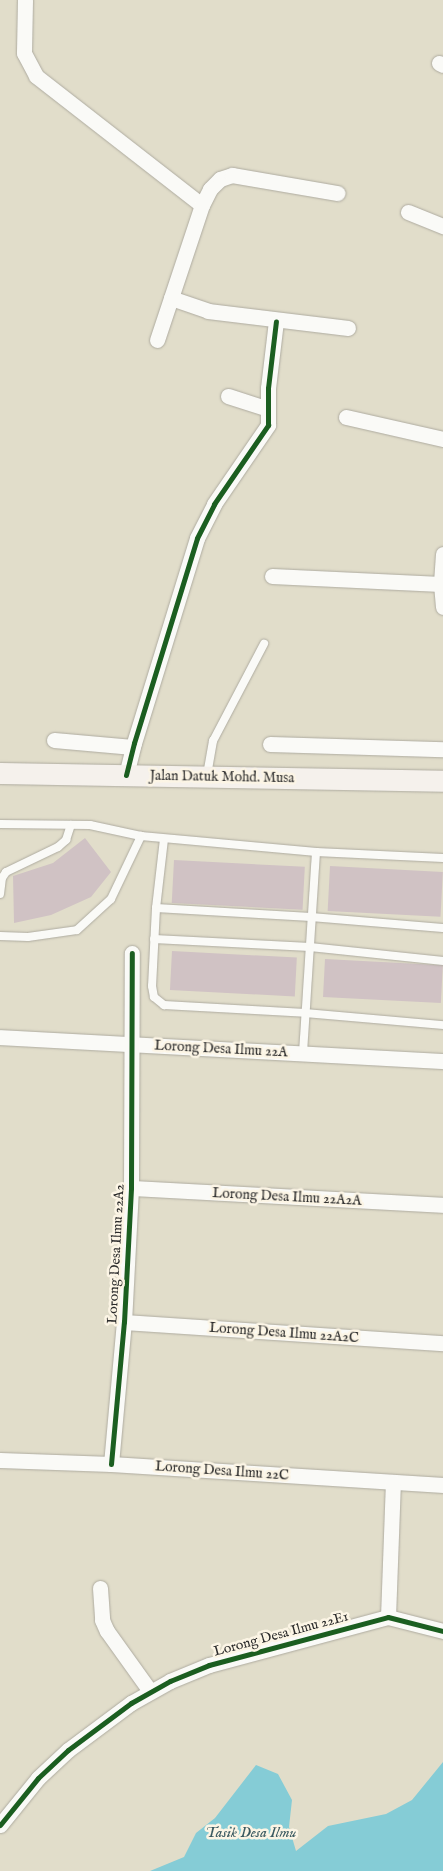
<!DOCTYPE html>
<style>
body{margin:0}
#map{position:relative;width:443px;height:1871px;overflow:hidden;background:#e1ddca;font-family:"IM FELL English",serif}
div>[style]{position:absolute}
.water>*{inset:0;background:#85ccd6}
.building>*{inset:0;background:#d0c2c4;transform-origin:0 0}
.roads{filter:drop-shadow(0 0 1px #aeaba0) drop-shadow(0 0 1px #aeaba0)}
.service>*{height:8px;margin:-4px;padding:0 4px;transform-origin:4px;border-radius:4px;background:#fafaf7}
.minor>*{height:15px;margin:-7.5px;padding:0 7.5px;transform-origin:7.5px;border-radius:7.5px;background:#fafaf7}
.secondary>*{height:21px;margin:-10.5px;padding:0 10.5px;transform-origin:10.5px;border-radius:10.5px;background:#f5f1ec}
.cycleway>*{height:5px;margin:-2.5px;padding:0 2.5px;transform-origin:2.5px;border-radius:2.5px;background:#1b5e20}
span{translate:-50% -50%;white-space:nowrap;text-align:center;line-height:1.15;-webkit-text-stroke:5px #fcf5e5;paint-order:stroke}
.street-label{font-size:14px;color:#2b2b2b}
.water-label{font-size:15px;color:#3a5960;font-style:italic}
</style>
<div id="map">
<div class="water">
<i style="clip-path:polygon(443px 1762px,443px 1871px,150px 1871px,184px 1857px,196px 1833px,215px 1818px,256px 1765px,278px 1774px,292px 1800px,289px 1827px,296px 1851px,328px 1826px,386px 1814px,412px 1800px)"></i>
</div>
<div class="building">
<i style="clip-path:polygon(85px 838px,111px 872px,91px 897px,51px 915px,14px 923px,13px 876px,53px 863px)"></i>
<i style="left:174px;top:860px;width:131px;height:43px;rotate:3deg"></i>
<i style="left:330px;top:866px;width:113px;height:45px;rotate:3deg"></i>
<i style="left:172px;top:951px;width:125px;height:39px;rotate:3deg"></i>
<i style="left:325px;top:959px;width:118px;height:38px;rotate:3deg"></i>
</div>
<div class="roads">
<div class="service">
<i style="left:207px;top:775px;width:35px;rotate:-80deg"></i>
<i style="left:213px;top:741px;width:110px;rotate:-62.3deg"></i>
<i style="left:0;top:824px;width:90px;rotate:0.6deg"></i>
<i style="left:90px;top:825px;width:52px;rotate:12.2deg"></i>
<i style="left:141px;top:836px;width:176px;rotate:5.2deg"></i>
<i style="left:316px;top:852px;width:127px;rotate:2.7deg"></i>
<i style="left:164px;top:839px;width:69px;rotate:96.6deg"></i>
<i style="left:156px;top:908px;width:78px;rotate:92.9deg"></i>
<i style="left:152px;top:986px;width:11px;rotate:80deg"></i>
<i style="left:154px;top:997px;width:13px;rotate:39deg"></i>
<i style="left:164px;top:1005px;width:141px;rotate:3.2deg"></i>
<i style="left:305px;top:1013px;width:139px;rotate:5deg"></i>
<i style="left:0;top:894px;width:16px;rotate:-83deg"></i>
<i style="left:2px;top:878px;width:7px;rotate:-56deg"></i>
<i style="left:6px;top:872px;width:58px;rotate:-25.7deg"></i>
<i style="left:58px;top:847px;width:11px;rotate:-41deg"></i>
<i style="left:66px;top:840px;width:16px;rotate:-72deg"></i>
<i style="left:156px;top:908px;width:155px;rotate:3.3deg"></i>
<i style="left:311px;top:917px;width:132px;rotate:4.8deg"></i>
<i style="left:0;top:936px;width:28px;rotate:2deg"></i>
<i style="left:28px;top:937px;width:49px;rotate:-8.1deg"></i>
<i style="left:77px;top:930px;width:46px;rotate:-42.4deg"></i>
<i style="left:111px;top:899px;width:70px;rotate:-64.5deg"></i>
<i style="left:154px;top:939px;width:156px;rotate:2.9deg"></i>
<i style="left:310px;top:947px;width:134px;rotate:6deg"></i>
<i style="left:303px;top:1053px;width:201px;rotate:-86.3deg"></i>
</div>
<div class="minor">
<i style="left:25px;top:0;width:53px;rotate:91.1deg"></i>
<i style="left:24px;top:53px;width:26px;rotate:62deg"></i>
<i style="left:36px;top:76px;width:210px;rotate:37.9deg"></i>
<i style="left:439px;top:63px;width:4px;rotate:27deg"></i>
<i style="left:408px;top:212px;width:38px;rotate:22deg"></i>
<i style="left:171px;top:298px;width:39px;rotate:19deg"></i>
<i style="left:208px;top:311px;width:141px;rotate:6.9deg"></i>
<i style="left:157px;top:340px;width:142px;rotate:-71.6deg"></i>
<i style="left:202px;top:205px;width:18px;rotate:-63deg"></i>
<i style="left:210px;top:189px;width:14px;rotate:-45deg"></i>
<i style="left:220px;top:179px;width:13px;rotate:-18deg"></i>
<i style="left:232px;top:175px;width:107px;rotate:9.7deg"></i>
<i style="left:228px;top:396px;width:42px;rotate:18deg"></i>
<i style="left:346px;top:417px;width:99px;rotate:12.8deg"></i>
<i style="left:443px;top:554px;width:30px;rotate:94deg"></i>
<i style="left:441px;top:584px;width:23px;rotate:85deg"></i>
<i style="left:272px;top:576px;width:169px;rotate:2.7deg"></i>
<i style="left:54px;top:740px;width:79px;rotate:5.1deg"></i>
<i style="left:270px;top:744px;width:173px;rotate:1.7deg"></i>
<i style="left:126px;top:775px;width:33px;rotate:-76deg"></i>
<i style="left:134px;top:743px;width:214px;rotate:-72.9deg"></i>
<i style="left:197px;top:538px;width:38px;rotate:-63deg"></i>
<i style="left:214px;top:504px;width:96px;rotate:-55.6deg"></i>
<i style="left:268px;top:425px;width:37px;rotate:-90deg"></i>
<i style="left:268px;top:388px;width:67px;rotate:-83.2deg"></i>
<i style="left:0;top:1037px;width:444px;rotate:3.1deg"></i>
<i style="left:131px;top:1188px;width:312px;rotate:3.1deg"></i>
<i style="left:124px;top:1322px;width:320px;rotate:3.8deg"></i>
<i style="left:0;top:1460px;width:111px;rotate:2.1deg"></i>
<i style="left:111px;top:1464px;width:333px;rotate:3.6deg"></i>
<i style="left:111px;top:1464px;width:143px;rotate:-84.8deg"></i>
<i style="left:124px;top:1322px;width:134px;rotate:-87deg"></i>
<i style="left:131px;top:1188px;width:235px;rotate:-89.8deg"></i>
<i style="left:100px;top:1588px;width:32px;rotate:86deg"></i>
<i style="left:102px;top:1620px;width:12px;rotate:66deg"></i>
<i style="left:107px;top:1631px;width:74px;rotate:54.4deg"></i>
<i style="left:388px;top:1617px;width:135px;rotate:-87.9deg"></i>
<i style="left:0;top:1825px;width:60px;rotate:-51deg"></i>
<i style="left:38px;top:1778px;width:41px;rotate:-43deg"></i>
<i style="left:68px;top:1750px;width:79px;rotate:-36.7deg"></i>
<i style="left:131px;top:1703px;width:45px;rotate:-29.4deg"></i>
<i style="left:170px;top:1681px;width:42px;rotate:-22.3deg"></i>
<i style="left:209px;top:1665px;width:185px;rotate:-15deg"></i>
<i style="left:388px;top:1617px;width:57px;rotate:14.3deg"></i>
</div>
<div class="secondary">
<i style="left:0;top:773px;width:443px;rotate:1deg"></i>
</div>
</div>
<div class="cycleway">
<i style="left:126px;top:775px;width:33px;rotate:-76deg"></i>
<i style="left:134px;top:743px;width:214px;rotate:-72.9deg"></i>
<i style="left:197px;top:538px;width:38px;rotate:-63deg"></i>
<i style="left:214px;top:504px;width:96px;rotate:-55.6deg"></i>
<i style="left:268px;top:425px;width:37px;rotate:-90deg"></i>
<i style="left:268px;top:388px;width:67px;rotate:-83.2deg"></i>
<i style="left:111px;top:1464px;width:143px;rotate:-84.8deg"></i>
<i style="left:124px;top:1322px;width:134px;rotate:-87deg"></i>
<i style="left:131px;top:1188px;width:235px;rotate:-89.8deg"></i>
<i style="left:0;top:1825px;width:60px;rotate:-51deg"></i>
<i style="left:38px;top:1778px;width:41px;rotate:-43deg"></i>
<i style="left:68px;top:1750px;width:79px;rotate:-36.7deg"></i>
<i style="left:131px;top:1703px;width:45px;rotate:-29.4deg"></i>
<i style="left:170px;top:1681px;width:42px;rotate:-22.3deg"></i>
<i style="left:209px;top:1665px;width:185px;rotate:-15deg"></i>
<i style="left:388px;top:1617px;width:57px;rotate:14.3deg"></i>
</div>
<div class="street-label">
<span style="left:222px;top:777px;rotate:1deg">Jalan Datuk Mohd. Musa</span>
<span style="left:221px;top:1049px;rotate:3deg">Lorong Desa Ilmu 22A</span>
<span style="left:287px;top:1197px;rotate:3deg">Lorong Desa Ilmu 22A2A</span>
<span style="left:116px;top:1254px;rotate:-87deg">Lorong Desa Ilmu 22A2</span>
<span style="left:284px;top:1333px;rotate:4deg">Lorong Desa Ilmu 22A2C</span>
<span style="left:222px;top:1471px;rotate:4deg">Lorong Desa Ilmu 22C</span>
<span style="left:281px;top:1634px;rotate:-15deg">Lorong Desa Ilmu 22E1</span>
</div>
<div class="water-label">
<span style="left:251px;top:1833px">Tasik Desa Ilmu</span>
</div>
</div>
